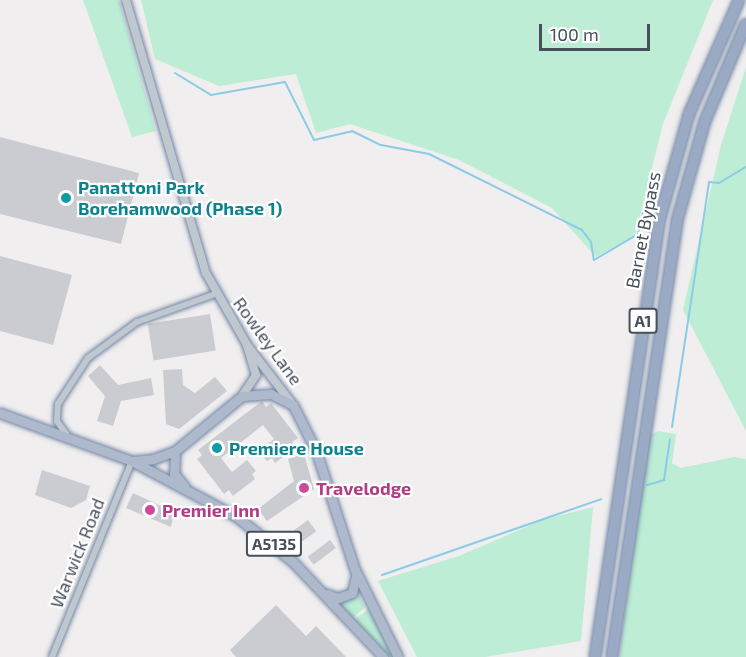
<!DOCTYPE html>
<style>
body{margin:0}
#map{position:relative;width:746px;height:657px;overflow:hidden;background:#f0eeee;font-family:"Exo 2",sans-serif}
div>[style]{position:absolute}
.green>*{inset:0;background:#bdedd5}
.stream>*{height:2px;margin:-1px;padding:0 1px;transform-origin:1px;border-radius:1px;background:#8ccbe8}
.building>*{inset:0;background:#cbccd2;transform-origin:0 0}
.roads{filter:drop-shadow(0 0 2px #7286a7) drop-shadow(0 0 2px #7286a7)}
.minor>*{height:6px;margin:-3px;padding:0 3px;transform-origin:3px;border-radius:3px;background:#bfc7cf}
.tertiary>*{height:8px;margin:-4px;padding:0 4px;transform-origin:4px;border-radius:4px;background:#bfc7cf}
.primary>*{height:9px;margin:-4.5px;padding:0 4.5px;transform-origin:4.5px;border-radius:4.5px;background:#aebacc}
.trunk>*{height:10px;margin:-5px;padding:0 5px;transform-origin:5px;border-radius:5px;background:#9aaac4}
.dots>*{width:16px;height:16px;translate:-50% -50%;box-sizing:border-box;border:3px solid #fff;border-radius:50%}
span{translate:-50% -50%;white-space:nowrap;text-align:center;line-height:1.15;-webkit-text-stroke:4.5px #fff;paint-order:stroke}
.shield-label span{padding:2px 4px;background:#fff;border:2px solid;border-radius:4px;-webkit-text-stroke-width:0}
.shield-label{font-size:16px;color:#474f5a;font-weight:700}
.culture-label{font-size:18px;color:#0d838f;font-weight:700}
.left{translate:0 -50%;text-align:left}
.street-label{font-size:18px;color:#474f5a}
.hotel-label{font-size:18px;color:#b23c85;font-weight:700}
.scale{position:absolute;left:539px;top:24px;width:111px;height:27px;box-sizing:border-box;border:3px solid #474f5a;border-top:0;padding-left:8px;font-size:18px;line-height:21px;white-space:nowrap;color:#474f5a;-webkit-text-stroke:4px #fff;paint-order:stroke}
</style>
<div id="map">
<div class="green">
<i style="clip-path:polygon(83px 0,119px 0,156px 131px,132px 137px)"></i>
<i style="clip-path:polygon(141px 0,713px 0,663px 124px,635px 235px,596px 257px,552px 208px,459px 160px,350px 124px,316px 133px,296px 74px,219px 86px,155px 59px)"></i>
<i style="clip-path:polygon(746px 67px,746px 431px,683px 310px,721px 145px)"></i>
<i style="clip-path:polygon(658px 431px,676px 434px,672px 463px,681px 468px,734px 457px,746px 459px,746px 657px,619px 657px,649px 436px)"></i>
<i style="clip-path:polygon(593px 507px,581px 641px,485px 657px,417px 657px,378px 581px,459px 556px,542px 520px)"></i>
<i style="clip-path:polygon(358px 593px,365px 607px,352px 619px,337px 603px)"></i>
<i style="clip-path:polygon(369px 609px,379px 629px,394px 657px,387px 657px,353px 620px)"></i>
</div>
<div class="stream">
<i style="left:175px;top:73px;width:42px;rotate:31.4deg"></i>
<i style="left:211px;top:95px;width:75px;rotate:-10deg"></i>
<i style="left:285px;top:82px;width:65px;rotate:63.4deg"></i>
<i style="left:314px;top:140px;width:39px;rotate:-13deg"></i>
<i style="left:352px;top:131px;width:32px;rotate:26deg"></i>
<i style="left:381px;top:145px;width:49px;rotate:10.6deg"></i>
<i style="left:429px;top:154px;width:171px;rotate:26.4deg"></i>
<i style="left:582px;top:230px;width:15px;rotate:53deg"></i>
<i style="left:591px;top:242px;width:18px;rotate:81deg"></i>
<i style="left:594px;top:260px;width:51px;rotate:-30.6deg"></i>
<i style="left:638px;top:234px;width:50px;rotate:-77.3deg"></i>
<i style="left:672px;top:427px;width:248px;rotate:-81.4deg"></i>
<i style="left:709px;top:182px;width:10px;rotate:6deg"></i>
<i style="left:719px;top:183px;width:31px;rotate:-31deg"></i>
<i style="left:647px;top:485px;width:18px;rotate:-16deg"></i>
<i style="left:664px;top:480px;width:41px;rotate:-81.7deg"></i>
<i style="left:382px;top:575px;width:232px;rotate:-19.1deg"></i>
</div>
<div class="building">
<i style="clip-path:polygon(0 137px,139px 173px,121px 244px,0 214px)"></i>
<i style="clip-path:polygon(0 256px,72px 275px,53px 345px,0 331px)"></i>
<i style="left:210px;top:314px;width:37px;height:63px;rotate:81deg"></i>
<i style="clip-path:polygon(100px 365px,118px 385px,151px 378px,154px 395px,121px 401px,113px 426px,97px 421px,105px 396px,88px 376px)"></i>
<i style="clip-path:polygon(182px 369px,183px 385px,195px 393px,215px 377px,227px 391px,179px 429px,166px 424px,163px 370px)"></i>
<i style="clip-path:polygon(262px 401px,266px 407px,271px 403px,298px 438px,292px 442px,296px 447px,275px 463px,272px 458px,267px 461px,259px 451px,274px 439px,263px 425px,221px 458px,232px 472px,247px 460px,256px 471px,252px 474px,255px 479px,233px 496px,229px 490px,224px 494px,197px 459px,202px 455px,198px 450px)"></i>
<i style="clip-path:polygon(304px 454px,314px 489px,267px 521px,258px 509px,294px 481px,288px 459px)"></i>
<i style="clip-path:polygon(42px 470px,90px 486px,86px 500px,71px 508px,35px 495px)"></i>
<i style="clip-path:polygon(133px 493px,174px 512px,171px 527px,126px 508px)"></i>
<i style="left:308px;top:520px;width:14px;height:26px;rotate:54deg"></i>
<i style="left:330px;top:540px;width:10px;height:28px;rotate:53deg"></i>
<i style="clip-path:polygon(276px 605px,306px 636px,316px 626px,346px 657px,236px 657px,230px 650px)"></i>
</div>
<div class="roads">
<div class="minor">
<i style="left:67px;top:435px;width:17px;rotate:-126deg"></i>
<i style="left:57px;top:421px;width:17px;rotate:-87deg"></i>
<i style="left:58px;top:404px;width:55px;rotate:-56.9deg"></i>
<i style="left:88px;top:358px;width:61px;rotate:-36.3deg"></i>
<i style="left:137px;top:322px;width:83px;rotate:-19.7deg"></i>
<i style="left:52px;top:657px;width:212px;rotate:-67.8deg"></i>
</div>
<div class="tertiary">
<i style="left:126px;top:0;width:284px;rotate:73.7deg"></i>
<i style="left:206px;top:273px;width:83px;rotate:60.3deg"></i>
<i style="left:247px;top:345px;width:76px;rotate:52.5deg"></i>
<i style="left:242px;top:396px;width:25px;rotate:-56deg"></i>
<i style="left:256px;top:375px;width:31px;rotate:-107deg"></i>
</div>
<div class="primary">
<i style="left:0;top:413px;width:140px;rotate:20deg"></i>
<i style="left:132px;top:461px;width:119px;rotate:28.1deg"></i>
<i style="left:237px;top:517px;width:72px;rotate:38.8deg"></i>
<i style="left:293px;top:562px;width:131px;rotate:46.5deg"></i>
<i style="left:175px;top:451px;width:23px;rotate:92deg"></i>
<i style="left:174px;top:474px;width:16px;rotate:50deg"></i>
<i style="left:132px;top:461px;width:21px;rotate:-5deg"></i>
<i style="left:153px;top:459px;width:23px;rotate:-20deg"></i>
<i style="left:175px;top:451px;width:87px;rotate:-39.4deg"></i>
<i style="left:242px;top:396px;width:29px;rotate:-4deg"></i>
<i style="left:271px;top:394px;width:25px;rotate:27deg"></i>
<i style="left:293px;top:405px;width:51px;rotate:63.4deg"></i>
<i style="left:316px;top:451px;width:125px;rotate:71.9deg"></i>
<i style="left:355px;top:570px;width:97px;rotate:63.7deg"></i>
<i style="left:327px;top:594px;width:12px;rotate:20deg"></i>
<i style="left:338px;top:598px;width:15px;rotate:-20deg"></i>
<i style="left:352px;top:593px;width:18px;rotate:-77deg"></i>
</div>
<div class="trunk">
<i style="left:595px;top:657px;width:444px;rotate:-81.6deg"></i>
<i style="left:660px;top:218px;width:108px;rotate:-74.4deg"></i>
<i style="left:689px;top:114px;width:124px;rotate:-66.3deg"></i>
<i style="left:612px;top:657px;width:441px;rotate:-81.5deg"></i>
<i style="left:677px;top:221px;width:104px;rotate:-74.4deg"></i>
<i style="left:705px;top:121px;width:105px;rotate:-67.1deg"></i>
</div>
</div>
<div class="dots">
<i style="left:66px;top:198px;background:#0f9aa8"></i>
<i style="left:217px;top:448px;background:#0f9aa8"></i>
<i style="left:304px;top:488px;background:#d1479c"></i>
<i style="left:150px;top:510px;background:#d1479c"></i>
</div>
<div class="shield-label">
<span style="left:643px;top:321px">A1</span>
<span style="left:274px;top:544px">A5135</span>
</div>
<div class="culture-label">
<span class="left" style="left:78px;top:198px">Panattoni Park<br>Borehamwood (Phase 1)</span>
<span class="left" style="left:229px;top:448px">Premiere House</span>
</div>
<div class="street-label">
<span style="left:643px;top:230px;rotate:-79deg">Barnet Bypass</span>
<span style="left:268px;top:341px;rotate:54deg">Rowley Lane</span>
<span style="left:77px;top:553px;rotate:-68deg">Warwick Road</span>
</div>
<div class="hotel-label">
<span class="left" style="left:316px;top:488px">Travelodge</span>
<span class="left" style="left:162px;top:510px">Premier Inn</span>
</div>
<div class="scale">100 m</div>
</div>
